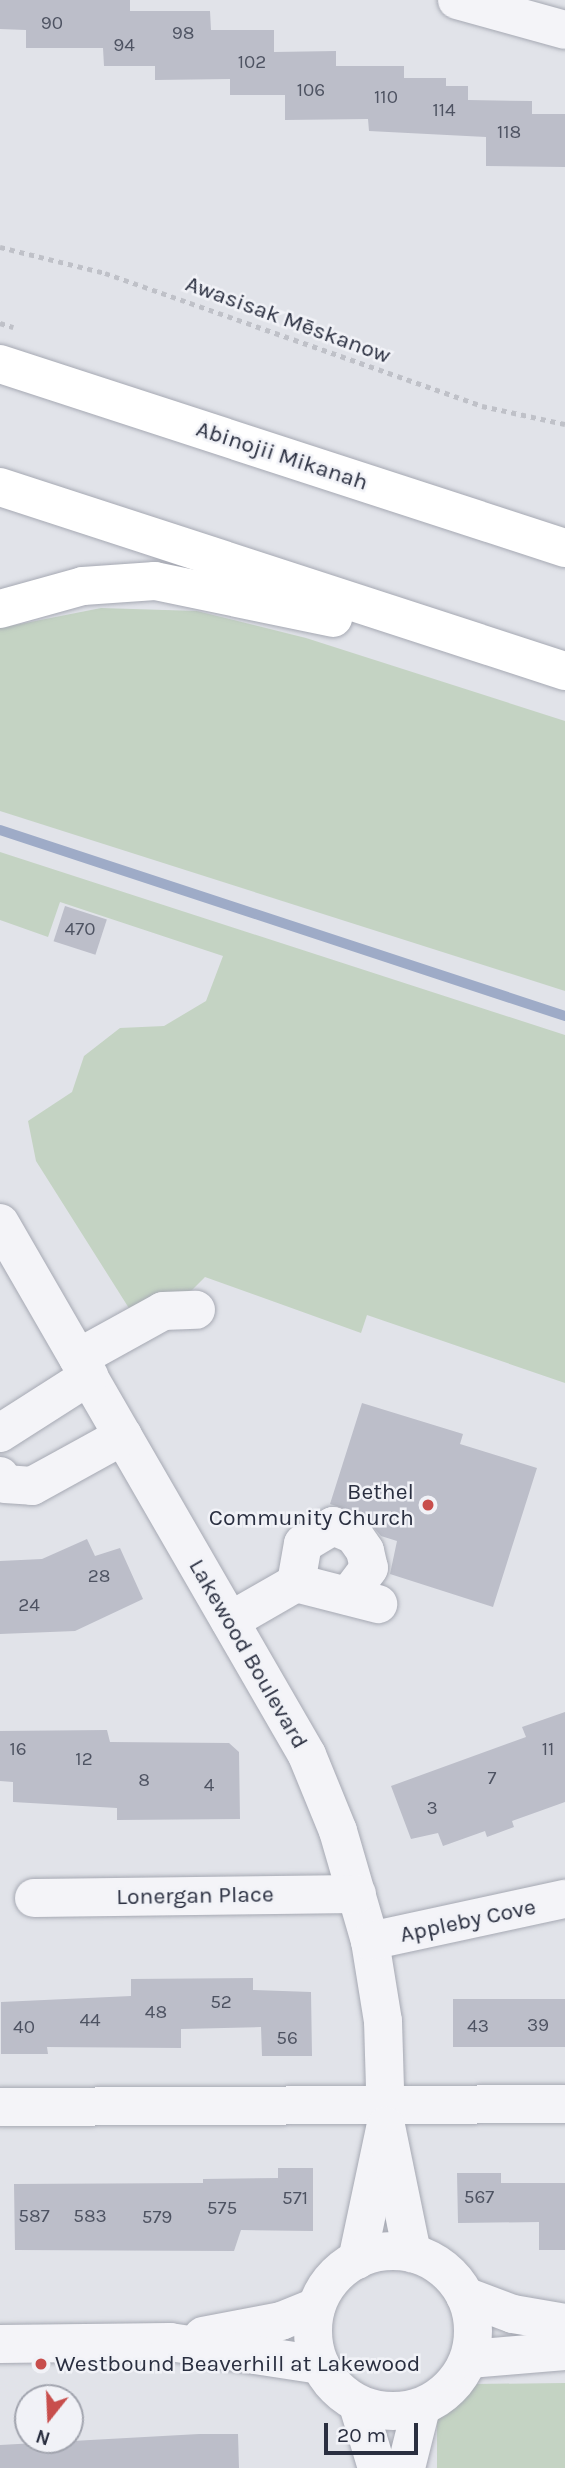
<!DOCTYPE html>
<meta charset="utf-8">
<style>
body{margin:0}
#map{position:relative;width:565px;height:2468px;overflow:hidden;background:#e1e3e9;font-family:Karla,sans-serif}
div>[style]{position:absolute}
.green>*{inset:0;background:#c4d3c3}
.stream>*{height:10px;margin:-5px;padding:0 5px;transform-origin:5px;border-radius:5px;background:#9eabc7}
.building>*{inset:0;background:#bcbec9;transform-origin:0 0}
.path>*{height:4.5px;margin-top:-2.25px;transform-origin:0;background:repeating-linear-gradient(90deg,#bfc1c8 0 5px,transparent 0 10px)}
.roads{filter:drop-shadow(0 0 2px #a6a9b3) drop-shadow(0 0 2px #a6a9b3)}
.minor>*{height:38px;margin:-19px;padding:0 19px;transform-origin:19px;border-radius:19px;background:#f4f4f8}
.minor>.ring{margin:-19px;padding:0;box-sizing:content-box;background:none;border:38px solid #f4f4f8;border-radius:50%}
.major>*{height:38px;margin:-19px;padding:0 19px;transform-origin:19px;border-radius:19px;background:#fff}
.dots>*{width:19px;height:19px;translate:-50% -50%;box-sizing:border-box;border:4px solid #f1f2f7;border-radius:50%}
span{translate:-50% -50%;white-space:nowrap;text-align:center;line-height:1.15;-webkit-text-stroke:5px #f1f2f7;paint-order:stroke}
.number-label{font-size:19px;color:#4e5362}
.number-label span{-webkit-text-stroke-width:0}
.street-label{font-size:23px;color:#2a2f40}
.poi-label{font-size:23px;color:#2a2f40}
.right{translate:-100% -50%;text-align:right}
.left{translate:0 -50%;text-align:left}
.north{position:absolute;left:14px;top:2384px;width:70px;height:70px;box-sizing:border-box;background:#f1f2f7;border:2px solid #a1a4ae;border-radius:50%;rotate:198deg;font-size:19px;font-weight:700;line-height:28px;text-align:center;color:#2a2f40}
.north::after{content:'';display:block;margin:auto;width:24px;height:32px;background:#c84e4c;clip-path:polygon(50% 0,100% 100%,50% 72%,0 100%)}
.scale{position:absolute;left:324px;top:2423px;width:94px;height:32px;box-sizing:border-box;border:4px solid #2a2f40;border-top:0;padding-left:9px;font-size:21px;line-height:24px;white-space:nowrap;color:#2a2f40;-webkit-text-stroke:5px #f1f2f7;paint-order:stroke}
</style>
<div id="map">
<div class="green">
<i style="clip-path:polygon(101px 608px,197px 611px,306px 638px,565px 721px,565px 991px,0 811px,0 628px)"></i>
<i style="clip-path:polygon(0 852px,565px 1035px,565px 1383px,367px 1315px,361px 1333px,205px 1277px,192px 1290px,132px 1313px,36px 1161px,28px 1121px,72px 1092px,84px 1056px,120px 1028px,164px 1026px,206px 1001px,223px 956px,60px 902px,48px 937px,0 920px)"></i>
<i style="clip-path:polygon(565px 2383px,565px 2468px,437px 2468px,437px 2419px,474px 2384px)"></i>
</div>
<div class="stream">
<i style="left:0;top:830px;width:595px;rotate:18.22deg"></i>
</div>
<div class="building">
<i style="clip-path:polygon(0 0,130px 0,130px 11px,210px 11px,211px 30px,274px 30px,274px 52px,336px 51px,336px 66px,404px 66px,404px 78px,446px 78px,446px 86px,468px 86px,468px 100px,532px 101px,532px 114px,565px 114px,565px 167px,486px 166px,486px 137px,369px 131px,368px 119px,285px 120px,285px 95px,230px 95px,230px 79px,155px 80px,155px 66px,104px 66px,103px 48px,26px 48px,26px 30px,0 29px)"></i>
<i style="left:65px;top:906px;width:44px;height:37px;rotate:18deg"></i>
<i style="clip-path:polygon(362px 1403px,463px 1434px,460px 1444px,537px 1468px,493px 1607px,390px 1574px,397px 1541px,381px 1536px,363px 1515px,330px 1504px)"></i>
<i style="clip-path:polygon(87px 1539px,95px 1556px,120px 1548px,143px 1599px,75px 1631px,0 1634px,0 1561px,42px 1559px)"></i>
<i style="clip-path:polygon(565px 1712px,565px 1802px,512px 1821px,514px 1827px,487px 1837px,485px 1831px,443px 1846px,438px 1833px,411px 1839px,391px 1786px,526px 1737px,522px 1727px)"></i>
<i style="clip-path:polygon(107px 1730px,110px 1742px,229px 1743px,239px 1752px,240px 1819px,117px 1820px,117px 1808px,13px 1802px,13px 1782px,0 1781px,0 1731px)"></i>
<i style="clip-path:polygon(253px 1978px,253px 1990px,311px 1992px,312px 2056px,262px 2056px,261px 2027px,181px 2029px,181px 2048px,47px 2047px,48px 2054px,1px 2054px,1px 2002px,131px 1996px,131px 1979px)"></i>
<i style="left:565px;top:1999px;width:48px;height:112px;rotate:90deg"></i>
<i style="clip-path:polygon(278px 2168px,313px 2168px,313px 2231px,241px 2230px,234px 2251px,15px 2250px,14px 2184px,203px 2183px,203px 2179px,278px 2178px)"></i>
<i style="clip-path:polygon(457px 2173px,501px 2173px,501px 2183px,565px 2183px,565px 2250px,539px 2250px,539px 2222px,458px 2223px)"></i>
<i style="clip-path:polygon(199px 2434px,238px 2434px,239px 2468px,0 2468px,0 2445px)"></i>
</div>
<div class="path">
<i style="left:0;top:247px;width:108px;rotate:13.9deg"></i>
<i style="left:105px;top:273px;width:400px;rotate:19.4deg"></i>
<i style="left:482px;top:406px;width:85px;rotate:12.2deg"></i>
<i style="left:0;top:323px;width:14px;rotate:17deg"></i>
</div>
<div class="roads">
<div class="minor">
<i style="left:457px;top:0;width:112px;rotate:15.5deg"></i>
<i style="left:0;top:1223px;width:614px;rotate:60.01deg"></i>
<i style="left:307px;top:1755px;width:82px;rotate:67.8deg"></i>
<i style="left:338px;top:1831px;width:115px;rotate:73.8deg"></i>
<i style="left:370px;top:1941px;width:81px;rotate:80.8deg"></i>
<i style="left:383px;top:2021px;width:103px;rotate:88.3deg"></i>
<i style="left:386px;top:2124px;width:139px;rotate:102deg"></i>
<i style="left:78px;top:1358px;width:97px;rotate:-28.9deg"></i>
<i style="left:163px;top:1311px;width:33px;rotate:-2deg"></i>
<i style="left:0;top:1433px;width:106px;rotate:-32.6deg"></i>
<i style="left:0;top:1476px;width:9px;rotate:58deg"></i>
<i style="left:5px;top:1484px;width:27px;rotate:4deg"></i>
<i style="left:32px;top:1486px;width:104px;rotate:-28.8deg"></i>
<i style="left:296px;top:1583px;width:40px;rotate:-80deg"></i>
<i style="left:303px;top:1544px;width:35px;rotate:-31deg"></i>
<i style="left:333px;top:1526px;width:23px;rotate:23deg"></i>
<i style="left:354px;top:1535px;width:19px;rotate:55deg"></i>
<i style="left:365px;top:1551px;width:17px;rotate:77deg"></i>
<i style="left:369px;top:1568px;width:35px;rotate:127deg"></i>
<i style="left:230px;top:1621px;width:76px;rotate:-29.9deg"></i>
<i style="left:296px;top:1583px;width:85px;rotate:14.4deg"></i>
<i style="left:34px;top:1898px;width:323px;rotate:-0.7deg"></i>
<i style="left:370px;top:1941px;width:199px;rotate:-12.2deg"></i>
<i style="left:0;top:2107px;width:565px;rotate:-0.3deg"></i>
<i style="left:386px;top:2126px;width:130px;rotate:78.4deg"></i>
<i class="ring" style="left:313px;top:2251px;width:122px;height:122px"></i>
<i style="left:465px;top:2296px;width:51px;rotate:20.6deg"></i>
<i style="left:513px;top:2314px;width:53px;rotate:9.8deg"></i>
<i style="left:203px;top:2336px;width:79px;rotate:-10.9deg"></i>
<i style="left:281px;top:2321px;width:38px;rotate:-22deg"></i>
<i style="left:0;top:2344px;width:170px;rotate:-0.7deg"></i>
<i style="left:170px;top:2342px;width:152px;rotate:8.7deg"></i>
<i style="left:469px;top:2359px;width:96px;rotate:-4.8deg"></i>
<i style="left:358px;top:2405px;width:66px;rotate:73.2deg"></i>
<i style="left:406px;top:2468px;width:62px;rotate:-76deg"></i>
</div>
<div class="major">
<i style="left:0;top:364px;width:594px;rotate:18.04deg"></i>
<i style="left:0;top:487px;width:594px;rotate:18.04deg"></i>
<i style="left:0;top:609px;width:86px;rotate:-15.5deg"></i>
<i style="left:83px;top:586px;width:72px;rotate:-4deg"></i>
<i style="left:155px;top:581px;width:182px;rotate:11.7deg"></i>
</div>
</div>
<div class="dots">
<i style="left:428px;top:1505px;background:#c84e4c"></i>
<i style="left:41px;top:2364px;background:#c84e4c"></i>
</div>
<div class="number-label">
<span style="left:52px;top:24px">90</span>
<span style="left:183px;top:34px">98</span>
<span style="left:124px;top:46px">94</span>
<span style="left:252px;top:63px">102</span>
<span style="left:311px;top:91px">106</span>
<span style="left:386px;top:98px">110</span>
<span style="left:444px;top:111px">114</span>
<span style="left:509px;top:133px">118</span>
<span style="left:80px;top:930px">470</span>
<span style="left:99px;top:1577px">28</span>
<span style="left:29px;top:1606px">24</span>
<span style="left:18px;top:1750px">16</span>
<span style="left:548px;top:1750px">11</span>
<span style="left:84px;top:1760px">12</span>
<span style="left:492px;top:1779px">7</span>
<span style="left:144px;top:1781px">8</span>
<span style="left:209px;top:1786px">4</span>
<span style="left:432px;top:1809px">3</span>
<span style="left:221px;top:2003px">52</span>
<span style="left:156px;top:2013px">48</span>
<span style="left:90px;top:2021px">44</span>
<span style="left:538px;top:2026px">39</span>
<span style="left:478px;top:2027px">43</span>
<span style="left:24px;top:2028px">40</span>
<span style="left:287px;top:2039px">56</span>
<span style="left:479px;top:2198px">567</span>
<span style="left:295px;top:2199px">571</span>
<span style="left:222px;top:2209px">575</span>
<span style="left:34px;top:2217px">587</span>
<span style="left:90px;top:2217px">583</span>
<span style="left:157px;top:2218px">579</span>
</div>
<div class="street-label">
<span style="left:288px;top:320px;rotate:20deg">Awasisak Mēskanow</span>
<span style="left:282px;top:456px;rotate:18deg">Abinojii Mikanah</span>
<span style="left:248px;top:1654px;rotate:60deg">Lakewood Boulevard</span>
<span style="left:195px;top:1896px;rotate:-1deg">Lonergan Place</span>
<span style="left:468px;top:1921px;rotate:-12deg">Appleby Cove</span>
</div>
<div class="poi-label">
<span class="right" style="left:414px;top:1505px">Bethel<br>Community Church</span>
<span class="left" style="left:55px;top:2364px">Westbound Beaverhill at Lakewood</span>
</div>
<div class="north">N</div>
<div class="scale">20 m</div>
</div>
